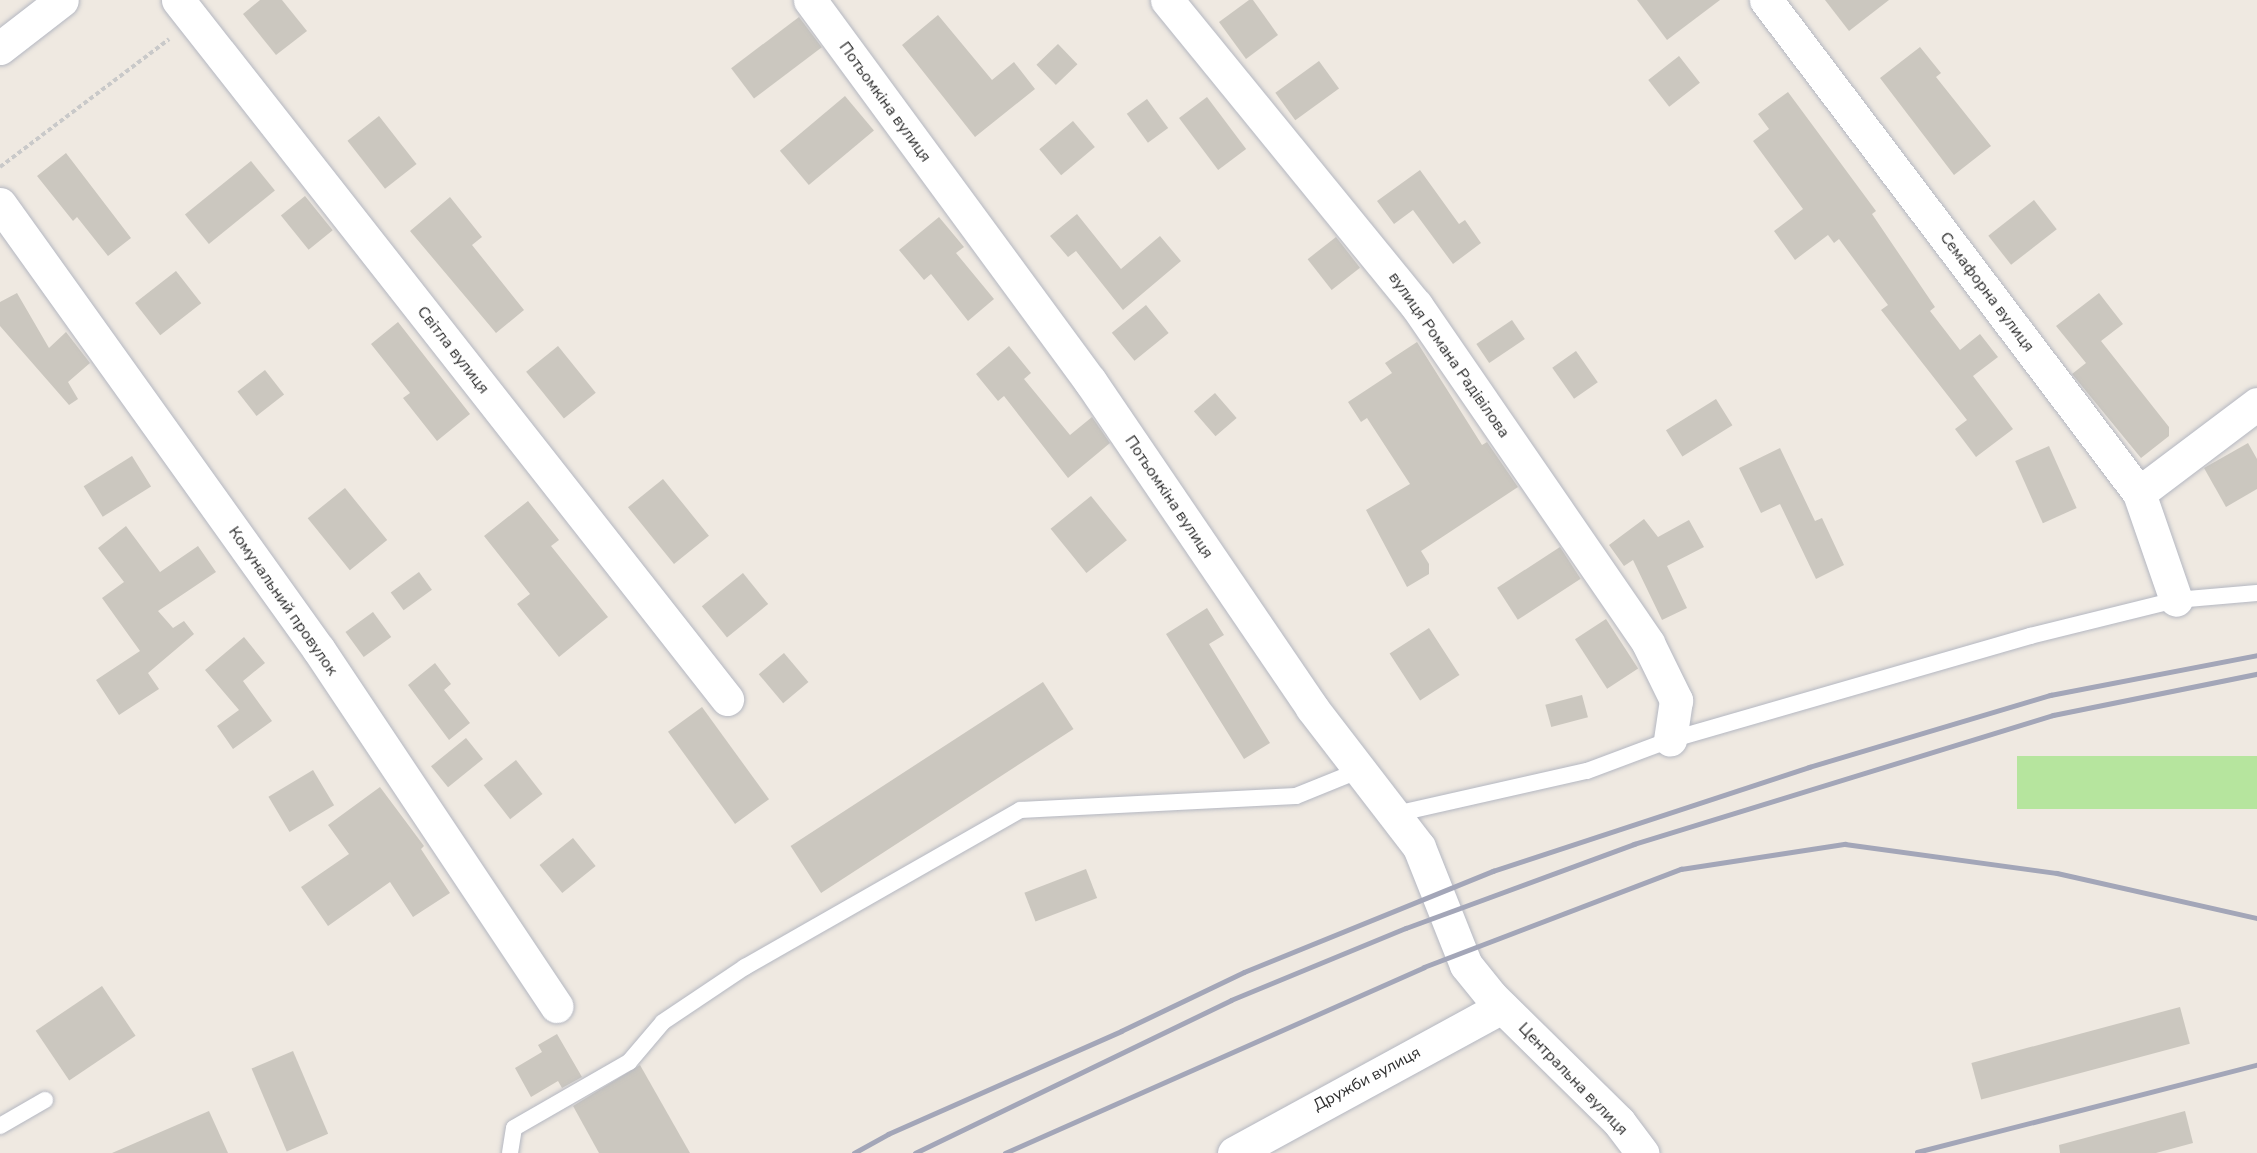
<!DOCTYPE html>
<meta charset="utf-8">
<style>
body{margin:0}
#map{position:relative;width:2257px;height:1153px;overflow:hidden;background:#efe9e1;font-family:"Nunito Sans",sans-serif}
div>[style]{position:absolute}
.green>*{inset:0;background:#b6e59e;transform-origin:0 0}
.building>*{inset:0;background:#cbc7bf;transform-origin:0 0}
.path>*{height:4px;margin-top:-2px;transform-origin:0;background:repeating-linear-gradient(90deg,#c9c9c9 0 4.5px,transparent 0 7.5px)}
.roads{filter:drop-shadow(0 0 2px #b4b7c1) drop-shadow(0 0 2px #b4b7c1)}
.lane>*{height:16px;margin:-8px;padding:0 8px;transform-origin:8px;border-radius:8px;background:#fff}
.street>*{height:33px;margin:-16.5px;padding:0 16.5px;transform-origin:16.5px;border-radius:16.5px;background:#fff}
.secondary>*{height:33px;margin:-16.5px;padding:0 16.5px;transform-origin:16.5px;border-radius:16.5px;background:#fff}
.rail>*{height:4.5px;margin:-2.25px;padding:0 2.25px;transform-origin:2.25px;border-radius:2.25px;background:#a3a6b8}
span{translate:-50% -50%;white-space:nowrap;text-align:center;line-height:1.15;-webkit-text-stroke:4.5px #fff;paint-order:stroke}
.street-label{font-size:16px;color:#2e2e2e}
</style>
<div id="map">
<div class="green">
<i style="left:2257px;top:756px;width:53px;height:240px;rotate:90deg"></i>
</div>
<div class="building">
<i style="clip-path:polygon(260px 0,282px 0,307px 31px,276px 55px,243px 14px)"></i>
<i style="clip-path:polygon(1249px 0,1253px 0,1278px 35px,1246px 59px,1219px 22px)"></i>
<i style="clip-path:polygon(1637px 0,1720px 0,1667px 40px)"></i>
<i style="clip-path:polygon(1825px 0,1889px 0,1849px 31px)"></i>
<i style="clip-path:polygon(938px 15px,992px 80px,1014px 62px,1035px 89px,975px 137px,902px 45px)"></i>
<i style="left:799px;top:17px;width:38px;height:85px;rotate:53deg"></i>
<i style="left:1058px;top:44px;width:28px;height:30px;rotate:46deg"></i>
<i style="clip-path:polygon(1920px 47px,1941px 73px,1936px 77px,1991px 146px,1954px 175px,1880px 78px)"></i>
<i style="left:1679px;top:56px;width:34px;height:39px;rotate:52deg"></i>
<i style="left:1319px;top:61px;width:34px;height:54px;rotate:54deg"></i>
<i style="clip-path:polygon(1788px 92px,1876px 211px,1872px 214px,1935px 307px,1930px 311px,1960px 350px,1980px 334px,1998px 357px,1973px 376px,2013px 429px,1976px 457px,1955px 429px,1967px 420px,1881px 310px,1888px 305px,1839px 239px,1834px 243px,1828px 235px,1795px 260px,1774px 231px,1803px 209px,1753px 141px,1769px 129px,1758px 114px)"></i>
<i style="left:845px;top:96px;width:45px;height:85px;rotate:50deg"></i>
<i style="left:1207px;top:97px;width:65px;height:35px;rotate:53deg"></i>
<i style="left:1147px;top:99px;width:36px;height:25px;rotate:54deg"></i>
<i style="left:379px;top:116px;width:61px;height:40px;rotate:52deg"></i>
<i style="left:1073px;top:121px;width:34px;height:44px;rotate:50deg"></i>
<i style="clip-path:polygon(66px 153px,131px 238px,108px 256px,77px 217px,73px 221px,37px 176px)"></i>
<i style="left:251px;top:161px;width:38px;height:85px;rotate:51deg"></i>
<i style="clip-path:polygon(1420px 170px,1459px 224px,1465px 220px,1481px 243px,1453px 264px,1413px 210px,1394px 224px,1377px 201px)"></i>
<i style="left:305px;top:196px;width:44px;height:31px;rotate:51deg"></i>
<i style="clip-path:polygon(450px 197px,482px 237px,472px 245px,524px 310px,496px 333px,410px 231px)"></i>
<i style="left:2034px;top:200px;width:37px;height:58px;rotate:52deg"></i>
<i style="clip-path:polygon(1077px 214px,1121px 269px,1160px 236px,1181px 261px,1123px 310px,1076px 251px,1068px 257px,1050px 236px)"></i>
<i style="clip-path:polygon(939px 217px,964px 247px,956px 253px,994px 299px,968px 321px,931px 274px,924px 280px,899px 250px)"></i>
<i style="left:1336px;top:237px;width:39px;height:36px;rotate:52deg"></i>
<i style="left:176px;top:271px;width:41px;height:52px;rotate:52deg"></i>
<i style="clip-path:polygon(17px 293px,49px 348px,66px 332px,90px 363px,68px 382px,78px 399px,69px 405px,0 326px,0 302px)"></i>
<i style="clip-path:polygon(2099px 293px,2123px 324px,2101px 341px,2169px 427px,2169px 436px,2141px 458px,2072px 374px,2086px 363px,2056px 326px)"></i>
<i style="left:1146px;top:305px;width:36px;height:44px;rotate:51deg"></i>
<i style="left:1512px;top:320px;width:23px;height:43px;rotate:56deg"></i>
<i style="clip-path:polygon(398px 322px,470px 414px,437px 441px,403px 398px,410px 393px,371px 344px)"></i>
<i style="clip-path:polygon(1417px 342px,1482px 445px,1487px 442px,1518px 487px,1421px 551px,1429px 564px,1429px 574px,1407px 587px,1366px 510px,1410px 484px,1367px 418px,1361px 422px,1348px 402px,1392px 373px,1385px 363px)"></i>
<i style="left:558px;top:346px;width:60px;height:41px;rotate:51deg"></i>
<i style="clip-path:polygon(1009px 346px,1031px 373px,1024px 379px,1070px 435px,1092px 417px,1110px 443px,1068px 478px,1004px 396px,998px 401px,976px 374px)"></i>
<i style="left:1576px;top:351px;width:38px;height:29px;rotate:55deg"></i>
<i style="left:265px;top:370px;width:31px;height:35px;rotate:52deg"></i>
<i style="left:1215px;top:393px;width:33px;height:28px;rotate:49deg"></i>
<i style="left:1716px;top:399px;width:31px;height:59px;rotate:58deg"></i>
<i style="clip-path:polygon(2248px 443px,2257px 459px,2257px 489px,2226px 507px,2204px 468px)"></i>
<i style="left:2049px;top:446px;width:68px;height:37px;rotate:66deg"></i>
<i style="clip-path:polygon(1780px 448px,1815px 521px,1822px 518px,1844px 565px,1816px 579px,1780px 504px,1761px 513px,1739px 468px)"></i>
<i style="left:132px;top:456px;width:36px;height:57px;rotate:58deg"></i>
<i style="left:663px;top:479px;width:73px;height:45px;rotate:51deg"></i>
<i style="left:345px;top:488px;width:67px;height:48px;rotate:51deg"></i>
<i style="left:1091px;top:496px;width:57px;height:52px;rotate:51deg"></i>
<i style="clip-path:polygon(528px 501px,559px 540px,551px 546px,608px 617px,559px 657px,517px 604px,530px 594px,484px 536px)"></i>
<i style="clip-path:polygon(1644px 519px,1658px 537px,1689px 520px,1704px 547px,1667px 566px,1687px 608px,1662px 620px,1633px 560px,1624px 566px,1609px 545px)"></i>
<i style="clip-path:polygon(126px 526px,160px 572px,198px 546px,216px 572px,158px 611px,173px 628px,184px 621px,194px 634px,148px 673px,159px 689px,119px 715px,96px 680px,140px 651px,102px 598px,124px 582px,98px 548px)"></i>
<i style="left:1560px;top:547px;width:38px;height:75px;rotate:57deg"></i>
<i style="left:419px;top:572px;width:22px;height:35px;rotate:54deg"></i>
<i style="left:743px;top:573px;width:40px;height:53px;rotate:51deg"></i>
<i style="clip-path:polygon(1207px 608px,1224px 635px,1209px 644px,1270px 743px,1244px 759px,1166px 634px)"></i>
<i style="left:373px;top:612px;width:31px;height:34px;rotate:54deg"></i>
<i style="left:1606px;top:619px;width:59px;height:37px;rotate:57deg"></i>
<i style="left:1429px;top:628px;width:56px;height:47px;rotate:57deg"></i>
<i style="clip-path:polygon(244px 637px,265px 663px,243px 681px,272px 721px,233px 749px,217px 726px,239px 710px,205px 670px)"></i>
<i style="left:784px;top:653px;width:38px;height:33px;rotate:50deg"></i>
<i style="clip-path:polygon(435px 663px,451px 684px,444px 690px,470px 723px,449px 740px,408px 685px)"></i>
<i style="left:1043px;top:682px;width:56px;height:301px;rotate:57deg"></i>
<i style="left:1582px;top:695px;width:23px;height:38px;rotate:75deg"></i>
<i style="left:702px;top:707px;width:114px;height:42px;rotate:54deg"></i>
<i style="left:466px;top:738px;width:27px;height:45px;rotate:51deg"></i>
<i style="left:516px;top:760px;width:43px;height:41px;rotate:52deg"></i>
<i style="left:313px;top:770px;width:41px;height:52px;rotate:59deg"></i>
<i style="clip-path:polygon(380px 787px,424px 846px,421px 849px,450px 893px,413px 917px,390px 882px,328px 926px,301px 887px,349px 854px,328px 825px)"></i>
<i style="left:573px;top:838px;width:36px;height:43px;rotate:51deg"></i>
<i style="left:1086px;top:869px;width:31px;height:66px;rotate:69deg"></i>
<i style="left:102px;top:986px;width:60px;height:80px;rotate:56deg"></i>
<i style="left:2180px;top:1007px;width:38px;height:216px;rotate:75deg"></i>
<i style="clip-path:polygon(557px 1034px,582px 1077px,562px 1088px,558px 1081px,531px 1097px,515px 1068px,542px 1052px,538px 1045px)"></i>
<i style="left:293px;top:1051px;width:90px;height:45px;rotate:67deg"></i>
<i style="clip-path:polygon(640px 1065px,690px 1153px,599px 1153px,573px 1106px)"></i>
<i style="clip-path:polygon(209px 1111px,228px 1153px,112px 1153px)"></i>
<i style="clip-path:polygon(2185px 1111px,2193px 1143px,2156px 1153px,2060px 1153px,2059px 1145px)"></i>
</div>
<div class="path">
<i style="left:0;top:167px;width:212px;rotate:-37.1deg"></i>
</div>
<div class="roads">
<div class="lane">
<i style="left:1391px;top:815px;width:201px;rotate:-12.7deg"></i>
<i style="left:1587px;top:771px;width:89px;rotate:-20.5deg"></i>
<i style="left:1670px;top:740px;width:375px;rotate:-16.1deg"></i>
<i style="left:2030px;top:636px;width:150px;rotate:-13.9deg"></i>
<i style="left:2176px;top:600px;width:81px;rotate:-4.9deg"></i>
<i style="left:0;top:1126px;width:52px;rotate:-30deg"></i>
<i style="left:510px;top:1153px;width:25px;rotate:-81deg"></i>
<i style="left:514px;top:1128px;width:133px;rotate:-29.9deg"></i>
<i style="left:629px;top:1062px;width:52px;rotate:-49.6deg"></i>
<i style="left:663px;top:1022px;width:99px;rotate:-33.9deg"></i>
<i style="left:745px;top:967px;width:317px;rotate:-29.7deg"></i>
<i style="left:1020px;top:810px;width:276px;rotate:-2.9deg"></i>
<i style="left:1296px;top:796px;width:69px;rotate:-22.1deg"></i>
</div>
<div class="street">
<i style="left:178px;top:0;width:889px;rotate:51.85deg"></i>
<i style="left:810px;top:0;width:473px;rotate:53.7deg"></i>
<i style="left:1090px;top:381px;width:395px;rotate:55.8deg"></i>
<i style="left:1312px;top:708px;width:175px;rotate:52.4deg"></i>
<i style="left:1419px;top:847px;width:127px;rotate:68.3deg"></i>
<i style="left:1466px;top:965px;width:40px;rotate:51deg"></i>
<i style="left:1491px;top:996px;width:180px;rotate:44.5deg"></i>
<i style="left:1619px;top:1122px;width:39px;rotate:53deg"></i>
<i style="left:1167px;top:0;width:394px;rotate:50.8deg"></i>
<i style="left:1416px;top:305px;width:410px;rotate:55.5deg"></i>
<i style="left:1648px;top:643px;width:64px;rotate:63.8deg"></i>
<i style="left:1676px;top:700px;width:40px;rotate:98.5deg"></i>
<i style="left:1766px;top:0;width:618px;rotate:52.89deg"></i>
<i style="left:2139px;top:493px;width:113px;rotate:70.9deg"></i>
<i style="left:0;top:204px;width:548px;rotate:54.43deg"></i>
<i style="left:319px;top:650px;width:428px;rotate:56.3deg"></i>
<i style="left:2139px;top:493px;width:148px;rotate:-37deg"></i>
<i style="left:1234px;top:1153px;width:305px;rotate:-28.6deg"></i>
</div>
<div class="secondary">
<i style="left:0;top:48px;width:78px;rotate:-37.7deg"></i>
</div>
</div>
<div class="rail">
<i style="left:1917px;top:1152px;width:351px;rotate:-14.4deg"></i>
<i style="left:854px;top:1153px;width:39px;rotate:-29deg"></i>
<i style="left:888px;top:1134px;width:255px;rotate:-23.8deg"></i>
<i style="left:1121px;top:1031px;width:136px;rotate:-25.6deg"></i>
<i style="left:1244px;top:972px;width:269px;rotate:-22.1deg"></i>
<i style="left:1493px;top:871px;width:333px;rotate:-18.2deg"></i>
<i style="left:1809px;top:767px;width:252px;rotate:-16.6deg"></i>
<i style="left:2050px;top:695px;width:211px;rotate:-10.9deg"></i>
<i style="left:915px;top:1153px;width:351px;rotate:-25.8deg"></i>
<i style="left:1231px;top:1000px;width:189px;rotate:-22.4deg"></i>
<i style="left:1406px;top:928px;width:243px;rotate:-20.2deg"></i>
<i style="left:1634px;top:844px;width:438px;rotate:-17.1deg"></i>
<i style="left:2053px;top:715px;width:208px;rotate:-11.4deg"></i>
<i style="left:1005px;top:1153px;width:458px;rotate:-23.9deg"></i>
<i style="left:1424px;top:967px;width:275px;rotate:-20.9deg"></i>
<i style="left:1681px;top:869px;width:166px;rotate:-8.7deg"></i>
<i style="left:1845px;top:844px;width:214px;rotate:7.8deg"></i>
<i style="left:2057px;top:873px;width:205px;rotate:12.7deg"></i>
</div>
<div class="street-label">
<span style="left:885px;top:102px;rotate:54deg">Потьомкіна вулиця</span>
<span style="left:1987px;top:292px;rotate:53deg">Семафорна вулиця</span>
<span style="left:453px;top:350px;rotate:52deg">Світла вулиця</span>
<span style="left:1449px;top:355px;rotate:55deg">вулиця Романа Радівілова</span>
<span style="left:1169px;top:497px;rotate:56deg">Потьомкіна вулиця</span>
<span style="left:283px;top:601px;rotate:55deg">Комунальний провулок</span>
<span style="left:1367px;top:1079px;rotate:-28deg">Дружби вулиця</span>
<span style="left:1573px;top:1079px;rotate:46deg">Центральна вулиця</span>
</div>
</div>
